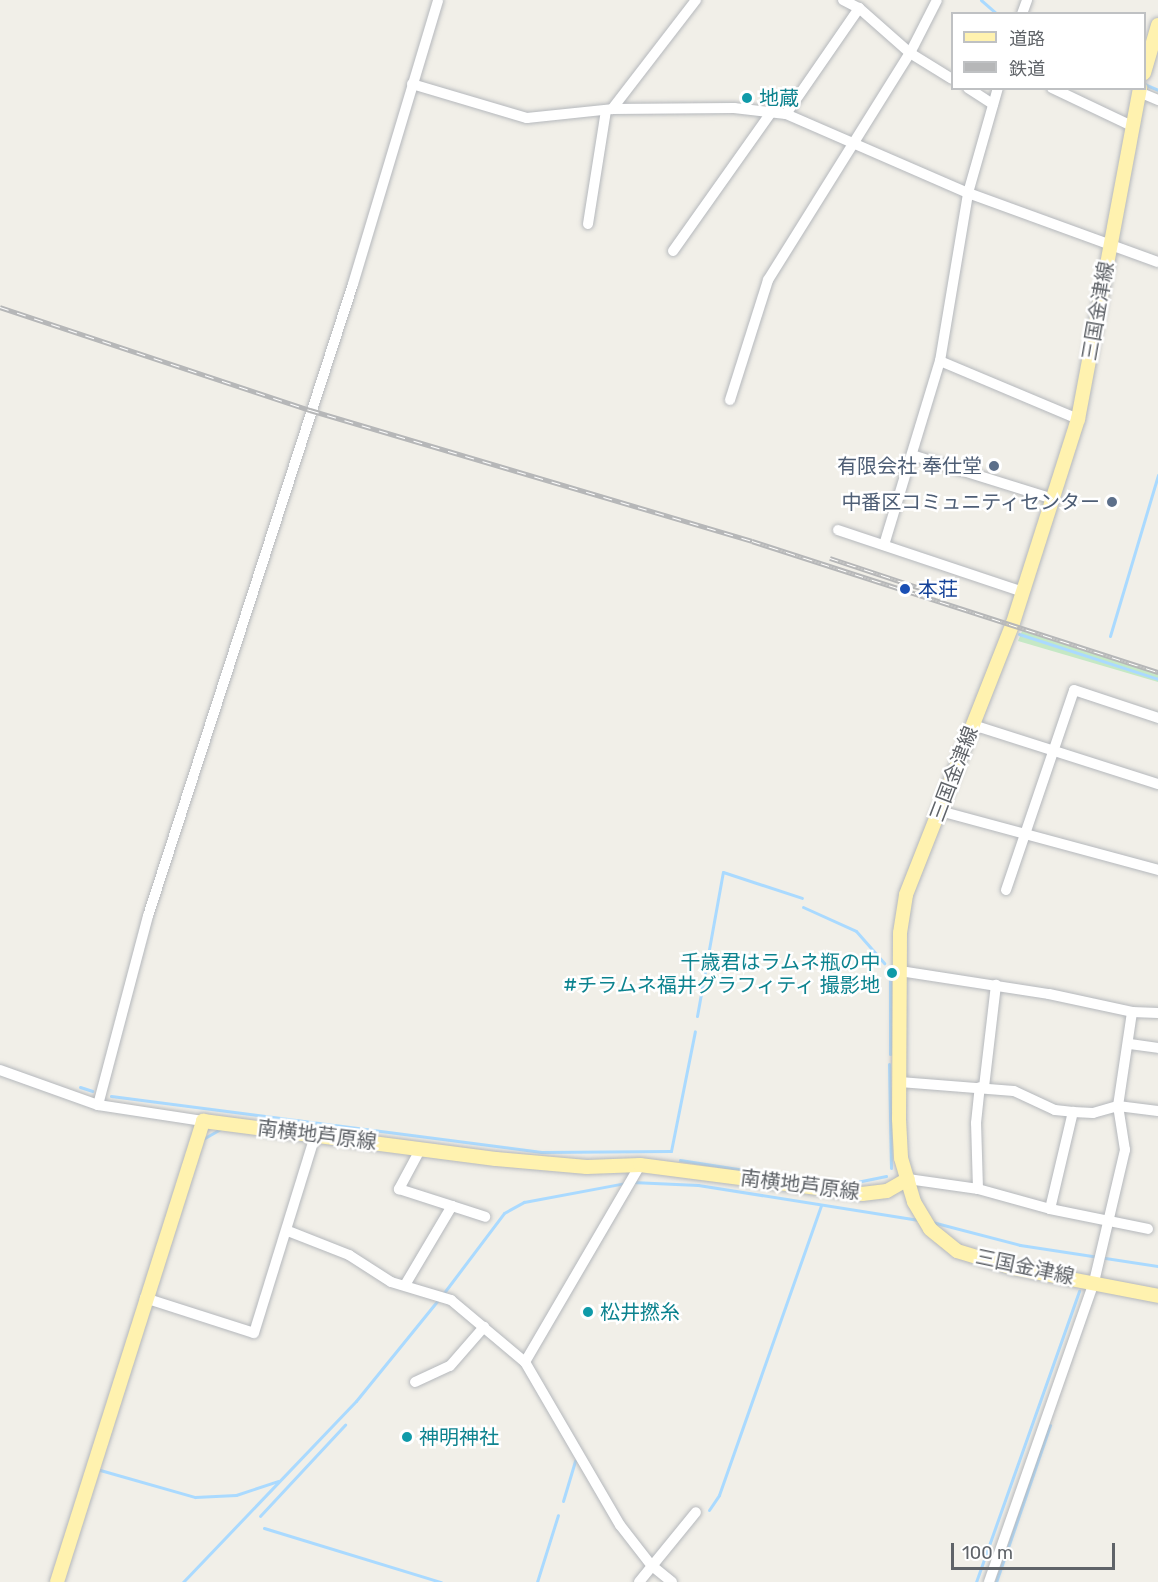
<!DOCTYPE html>
<meta charset="utf-8">
<style>
body{margin:0}
#map{position:relative;width:1158px;height:1582px;overflow:hidden;background:#f1efe8;font-family:Rubik,"Noto Sans JP",sans-serif}
div>[style]{position:absolute}
.green>*{inset:0;background:#c5e8c5}
.stream>*{height:3px;margin:-1.5px;padding:0 1.5px;transform-origin:1.5px;border-radius:1.5px;background:#aadaff}
.roads{filter:drop-shadow(0 0 2px #b5b8bc) drop-shadow(0 0 2px #b5b8bc)}
.minor>*{height:10px;margin:-5px;padding:0 5px;transform-origin:5px;border-radius:5px;background:#fff}
.major>*{height:14px;margin:-7px;padding:0 7px;transform-origin:7px;border-radius:7px;background:#fff2af}
.rail>*{height:5px;margin-top:-2.5px;transform-origin:0;background:repeating-linear-gradient(90deg,#fff 0 9px,#b6b7b8 0 18px);box-sizing:border-box;border-block:2px solid #b6b7b8}
.dots>*{width:16px;height:16px;translate:-50% -50%;box-sizing:border-box;border:3px solid #fff;border-radius:50%}
span{translate:-50% -50%;white-space:nowrap;text-align:center;line-height:1.15;-webkit-text-stroke:5px #fff;paint-order:stroke}
.culture-label{font-size:20px;color:#0d838f}
.left{translate:0 -50%;text-align:left}
.right{translate:-100% -50%;text-align:right}
.street-label{font-size:20px;color:#5f6368}
.service-label{font-size:20px;color:#4e5e75}
.transit-label{font-size:20px;color:#164399}
.legend{position:absolute;left:951px;top:12px;width:195px;height:78px;box-sizing:border-box;background:#fff;border:2px solid #bfc1c3;margin:0;padding:8px 10px;list-style:none;font-size:18px;color:#5f6368}
.legend li{display:flex;align-items:center;gap:12px;height:30px}
.legend b{width:30px;border:2px solid #bfc1c3}
.scale{position:absolute;left:951px;top:1543px;width:164px;height:27px;box-sizing:border-box;border:3px solid #5f6368;border-top:0;padding-left:8px;font-size:18px;line-height:21px;white-space:nowrap;color:#5f6368;-webkit-text-stroke:4px #fff;paint-order:stroke}
</style>
<div id="map">
<div class="green">
<i style="clip-path:polygon(1022px 631px,1158px 673px,1158px 682px,1018px 641px)"></i>
</div>
<div class="stream">
<i style="left:981px;top:0;width:21px;rotate:41deg"></i>
<i style="left:1144px;top:84px;width:15px;rotate:23deg"></i>
<i style="left:1019px;top:634px;width:146px;rotate:17.9deg"></i>
<i style="left:1110px;top:636px;width:168px;rotate:-73.4deg"></i>
<i style="left:803px;top:907px;width:58px;rotate:24.4deg"></i>
<i style="left:856px;top:931px;width:43px;rotate:48.8deg"></i>
<i style="left:697px;top:1016px;width:146px;rotate:-79.8deg"></i>
<i style="left:723px;top:872px;width:83px;rotate:18.2deg"></i>
<i style="left:890px;top:1054px;width:83px;rotate:-90deg"></i>
<i style="left:889px;top:1064px;width:104px;rotate:88.9deg"></i>
<i style="left:80px;top:1087px;width:13px;rotate:18deg"></i>
<i style="left:111px;top:1096px;width:434px;rotate:7.4deg"></i>
<i style="left:541px;top:1152px;width:130px;rotate:-0.4deg"></i>
<i style="left:671px;top:1151px;width:122px;rotate:-78.7deg"></i>
<i style="left:203px;top:1139px;width:20px;rotate:-30deg"></i>
<i style="left:680px;top:1160px;width:164px;rotate:8.8deg"></i>
<i style="left:842px;top:1185px;width:45px;rotate:-11.6deg"></i>
<i style="left:632px;top:1182px;width:66px;rotate:2.6deg"></i>
<i style="left:698px;top:1185px;width:225px;rotate:9deg"></i>
<i style="left:932px;top:1222px;width:91px;rotate:14.6deg"></i>
<i style="left:1020px;top:1245px;width:140px;rotate:8.7deg"></i>
<i style="left:443px;top:1294px;width:101px;rotate:-53deg"></i>
<i style="left:504px;top:1213px;width:23px;rotate:-29deg"></i>
<i style="left:524px;top:1202px;width:104px;rotate:-10.6deg"></i>
<i style="left:100px;top:1470px;width:99px;rotate:15.9deg"></i>
<i style="left:195px;top:1497px;width:41px;rotate:-2.8deg"></i>
<i style="left:236px;top:1495px;width:44px;rotate:-18.4deg"></i>
<i style="left:563px;top:1501px;width:42px;rotate:-73.3deg"></i>
<i style="left:709px;top:1510px;width:18px;rotate:-56deg"></i>
<i style="left:719px;top:1495px;width:307px;rotate:-70.6deg"></i>
<i style="left:260px;top:1516px;width:125px;rotate:-47deg"></i>
<i style="left:264px;top:1528px;width:185px;rotate:17deg"></i>
<i style="left:183px;top:1582px;width:250px;rotate:-46.3deg"></i>
<i style="left:356px;top:1401px;width:132px;rotate:-50.9deg"></i>
<i style="left:537px;top:1582px;width:70px;rotate:-72.6deg"></i>
<i style="left:976px;top:1582px;width:309px;rotate:-70.5deg"></i>
<i style="left:996px;top:1582px;width:166px;rotate:-71deg"></i>
</div>
<div class="roads">
<div class="minor">
<i style="left:843px;top:0;width:18px;rotate:27deg"></i>
<i style="left:859px;top:8px;width:68px;rotate:41.4deg"></i>
<i style="left:910px;top:53px;width:49px;rotate:31.8deg"></i>
<i style="left:1022px;top:14px;width:15px;rotate:-70deg"></i>
<i style="left:412px;top:84px;width:120px;rotate:16.5deg"></i>
<i style="left:527px;top:118px;width:85px;rotate:-6deg"></i>
<i style="left:612px;top:109px;width:122px;rotate:-0.5deg"></i>
<i style="left:734px;top:108px;width:52px;rotate:6.6deg"></i>
<i style="left:786px;top:114px;width:198px;rotate:23.5deg"></i>
<i style="left:968px;top:193px;width:202px;rotate:20deg"></i>
<i style="left:968px;top:88px;width:30px;rotate:33deg"></i>
<i style="left:1052px;top:88px;width:89px;rotate:25.4deg"></i>
<i style="left:1139px;top:92px;width:21px;rotate:23deg"></i>
<i style="left:612px;top:109px;width:138px;rotate:-52.4deg"></i>
<i style="left:786px;top:114px;width:129px;rotate:-55.4deg"></i>
<i style="left:588px;top:224px;width:115px;rotate:-81deg"></i>
<i style="left:673px;top:251px;width:168px;rotate:-54.7deg"></i>
<i style="left:940px;top:361px;width:150px;rotate:22.8deg"></i>
<i style="left:730px;top:400px;width:126px;rotate:-72.4deg"></i>
<i style="left:768px;top:280px;width:268px;rotate:-58deg"></i>
<i style="left:910px;top:53px;width:59px;rotate:-63deg"></i>
<i style="left:912px;top:455px;width:148px;rotate:17.3deg"></i>
<i style="left:838px;top:530px;width:195px;rotate:18.5deg"></i>
<i style="left:884px;top:545px;width:192px;rotate:-73.1deg"></i>
<i style="left:940px;top:361px;width:170px;rotate:-80.5deg"></i>
<i style="left:968px;top:193px;width:109px;rotate:-74.1deg"></i>
<i style="left:973px;top:725px;width:194px;rotate:17.7deg"></i>
<i style="left:940px;top:811px;width:226px;rotate:15.1deg"></i>
<i style="left:1006px;top:890px;width:211px;rotate:-71.2deg"></i>
<i style="left:1074px;top:690px;width:89px;rotate:18.4deg"></i>
<i style="left:900px;top:971px;width:151px;rotate:8.8deg"></i>
<i style="left:1049px;top:994px;width:85px;rotate:12.2deg"></i>
<i style="left:1132px;top:1012px;width:26px;rotate:2deg"></i>
<i style="left:1130px;top:1044px;width:28px;rotate:8deg"></i>
<i style="left:0;top:1070px;width:104px;rotate:19.7deg"></i>
<i style="left:98px;top:1105px;width:106px;rotate:8.7deg"></i>
<i style="left:900px;top:1082px;width:114px;rotate:4.5deg"></i>
<i style="left:1014px;top:1091px;width:45px;rotate:24.9deg"></i>
<i style="left:1055px;top:1110px;width:18px;rotate:6deg"></i>
<i style="left:1073px;top:1112px;width:20px;rotate:3deg"></i>
<i style="left:1093px;top:1113px;width:26px;rotate:-16deg"></i>
<i style="left:1118px;top:1106px;width:40px;rotate:7.1deg"></i>
<i style="left:984px;top:1087px;width:103px;rotate:-83.3deg"></i>
<i style="left:98px;top:1105px;width:196px;rotate:-75.2deg"></i>
<i style="left:148px;top:916px;width:664px;rotate:-72.03deg"></i>
<i style="left:353px;top:284px;width:296px;rotate:-73.3deg"></i>
<i style="left:421px;top:1148px;width:47px;rotate:118.2deg"></i>
<i style="left:399px;top:1189px;width:56px;rotate:17.8deg"></i>
<i style="left:908px;top:1179px;width:71px;rotate:8.1deg"></i>
<i style="left:978px;top:1189px;width:75px;rotate:15.5deg"></i>
<i style="left:1050px;top:1209px;width:100px;rotate:11.5deg"></i>
<i style="left:978px;top:1189px;width:66px;rotate:-91.7deg"></i>
<i style="left:976px;top:1123px;width:36px;rotate:-84deg"></i>
<i style="left:1050px;top:1209px;width:100px;rotate:-76.7deg"></i>
<i style="left:288px;top:1231px;width:66px;rotate:21.5deg"></i>
<i style="left:349px;top:1255px;width:50px;rotate:32.7deg"></i>
<i style="left:391px;top:1282px;width:63px;rotate:16.7deg"></i>
<i style="left:451px;top:1300px;width:97px;rotate:40deg"></i>
<i style="left:525px;top:1362px;width:189px;rotate:59.8deg"></i>
<i style="left:620px;top:1525px;width:51px;rotate:52.2deg"></i>
<i style="left:651px;top:1565px;width:27px;rotate:39deg"></i>
<i style="left:405px;top:1285px;width:92px;rotate:-59.3deg"></i>
<i style="left:452px;top:1206px;width:35px;rotate:18deg"></i>
<i style="left:145px;top:1298px;width:114px;rotate:17.8deg"></i>
<i style="left:254px;top:1333px;width:209px;rotate:-72.8deg"></i>
<i style="left:525px;top:1362px;width:228px;rotate:-59.7deg"></i>
<i style="left:415px;top:1382px;width:38px;rotate:-25deg"></i>
<i style="left:450px;top:1366px;width:52px;rotate:-48.9deg"></i>
<i style="left:639px;top:1582px;width:90px;rotate:-50.8deg"></i>
<i style="left:989px;top:1582px;width:318px;rotate:-70.7deg"></i>
<i style="left:1094px;top:1282px;width:136px;rotate:-76.8deg"></i>
<i style="left:1125px;top:1150px;width:45px;rotate:-99deg"></i>
<i style="left:1118px;top:1106px;width:95px;rotate:-81.5deg"></i>
</div>
<div class="major">
<i style="left:1144px;top:73px;width:50px;rotate:-73.7deg"></i>
<i style="left:1140px;top:88px;width:337px;rotate:100.6deg"></i>
<i style="left:1078px;top:419px;width:214px;rotate:107.7deg"></i>
<i style="left:1013px;top:623px;width:292px;rotate:111.5deg"></i>
<i style="left:906px;top:895px;width:38px;rotate:99deg"></i>
<i style="left:900px;top:933px;width:186px;rotate:90.3deg"></i>
<i style="left:899px;top:1119px;width:39px;rotate:87deg"></i>
<i style="left:901px;top:1158px;width:46px;rotate:73.5deg"></i>
<i style="left:914px;top:1202px;width:31px;rotate:59deg"></i>
<i style="left:930px;top:1229px;width:35px;rotate:39deg"></i>
<i style="left:957px;top:1251px;width:59px;rotate:16.9deg"></i>
<i style="left:1013px;top:1268px;width:148px;rotate:10.9deg"></i>
<i style="left:57px;top:1582px;width:484px;rotate:-72.4deg"></i>
<i style="left:203px;top:1121px;width:295px;rotate:7.4deg"></i>
<i style="left:496px;top:1159px;width:91px;rotate:5deg"></i>
<i style="left:587px;top:1167px;width:53px;rotate:-2.2deg"></i>
<i style="left:640px;top:1165px;width:224px;rotate:7.4deg"></i>
<i style="left:862px;top:1194px;width:25px;rotate:-7deg"></i>
<i style="left:887px;top:1191px;width:24px;rotate:-30deg"></i>
</div>
</div>
<div class="rail">
<i style="left:0;top:307px;width:327px;rotate:18.4deg"></i>
<i style="left:310px;top:410px;width:461px;rotate:16.5deg"></i>
<i style="left:752px;top:541px;width:427px;rotate:17.9deg"></i>
<i style="left:830px;top:558px;width:108px;rotate:18.4deg"></i>
</div>
<div class="dots">
<i style="left:747px;top:98px;background:#0f9aa8"></i>
<i style="left:994px;top:466px;background:#5c6f8a"></i>
<i style="left:1112px;top:502px;background:#5c6f8a"></i>
<i style="left:905px;top:589px;background:#1a4fb4"></i>
<i style="left:892px;top:973px;background:#0f9aa8"></i>
<i style="left:588px;top:1312px;background:#0f9aa8"></i>
<i style="left:407px;top:1437px;background:#0f9aa8"></i>
</div>
<div class="culture-label">
<span class="left" style="left:759px;top:98px">地蔵</span>
<span class="right" style="left:880px;top:974px">千歳君はラムネ瓶の中<br>#チラムネ福井グラフィティ 撮影地</span>
<span class="left" style="left:600px;top:1312px">松井撚糸</span>
<span class="left" style="left:419px;top:1437px">神明神社</span>
</div>
<div class="street-label">
<span style="left:1098px;top:311px;rotate:-80deg">三国金津線</span>
<span style="left:954px;top:774px;rotate:-69deg">三国金津線</span>
<span style="left:317px;top:1135px;rotate:7deg">南横地芦原線</span>
<span style="left:800px;top:1185px;rotate:7deg">南横地芦原線</span>
<span style="left:1025px;top:1267px;rotate:12deg">三国金津線</span>
</div>
<div class="service-label">
<span class="right" style="left:982px;top:466px">有限会社 奉仕堂</span>
<span class="right" style="left:1100px;top:502px">中番区コミュニティセンター</span>
</div>
<div class="transit-label">
<span class="left" style="left:918px;top:589px">本荘</span>
</div>
<ul class="legend">
<li><b style="height:8px;background:#fff2af"></b>道路</li>
<li><b style="height:8px;background:#b6b7b8"></b>鉄道</li>
</ul>
<div class="scale">100 m</div>
</div>
